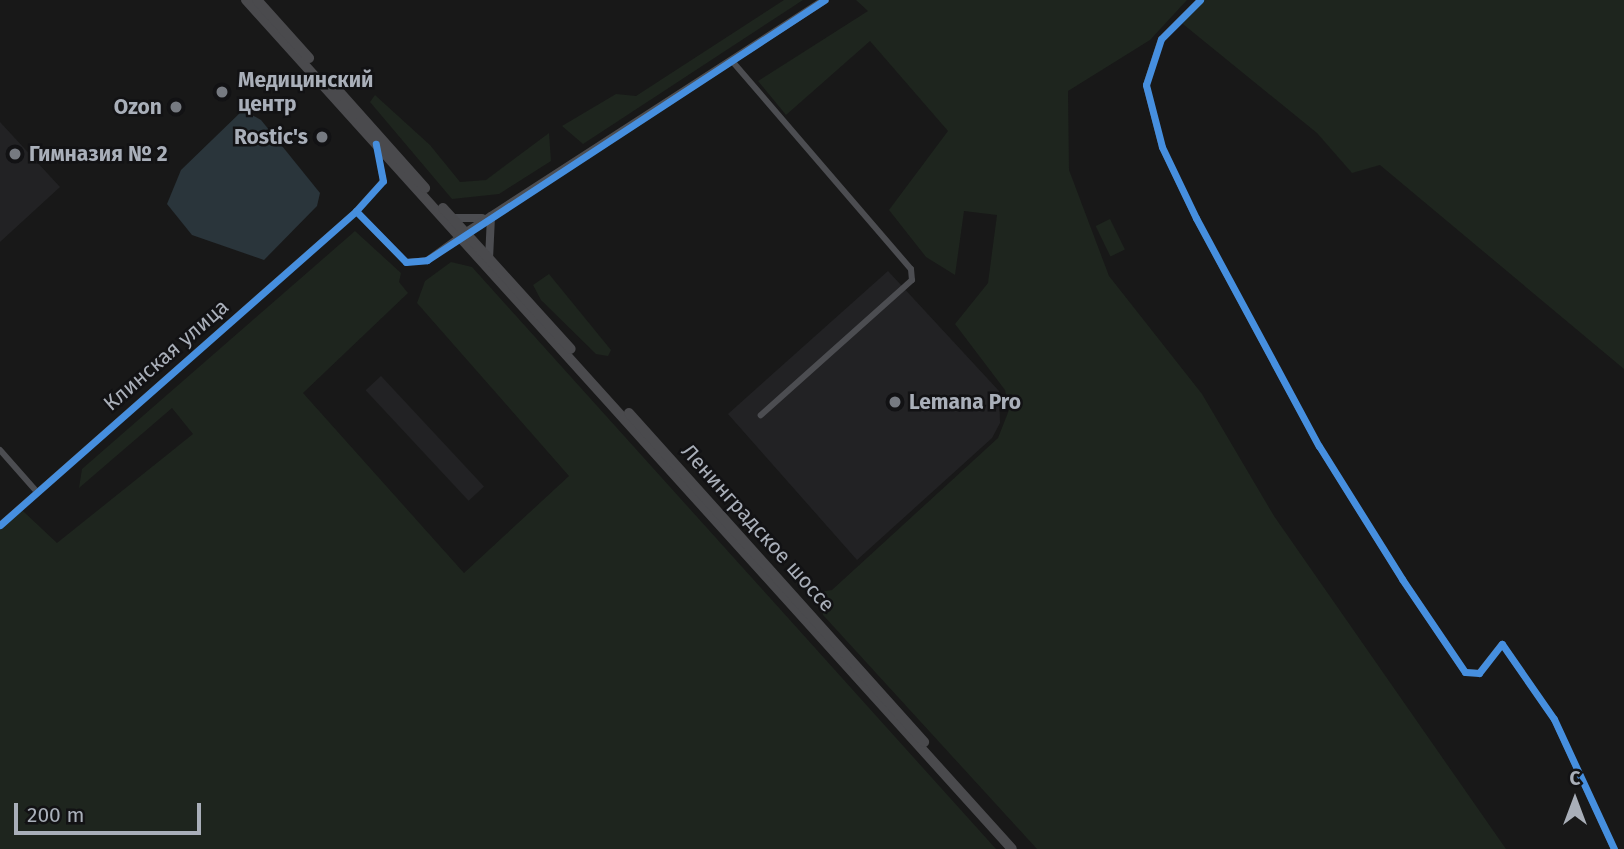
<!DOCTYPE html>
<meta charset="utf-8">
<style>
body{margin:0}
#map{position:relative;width:1624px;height:849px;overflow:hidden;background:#181818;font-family:"Fira Sans",sans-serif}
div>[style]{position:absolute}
.built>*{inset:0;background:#222224;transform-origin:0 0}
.green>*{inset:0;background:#1e251e;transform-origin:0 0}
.water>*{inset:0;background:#2a353b}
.minor>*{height:6px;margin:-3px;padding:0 3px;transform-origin:3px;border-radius:3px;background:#4c4d51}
.tertiary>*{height:8px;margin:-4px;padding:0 4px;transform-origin:4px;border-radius:4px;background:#4c4d51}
.trunk>*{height:10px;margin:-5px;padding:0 5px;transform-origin:5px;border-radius:5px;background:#4a4a4d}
.cycleway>*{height:7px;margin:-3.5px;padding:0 3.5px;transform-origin:3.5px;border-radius:3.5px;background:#468fdf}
.dots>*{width:19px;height:19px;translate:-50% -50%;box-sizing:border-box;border:4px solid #121214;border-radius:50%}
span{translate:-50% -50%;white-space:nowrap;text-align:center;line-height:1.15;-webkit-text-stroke:5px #121214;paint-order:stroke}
.poi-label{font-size:21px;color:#a9afb9;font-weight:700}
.left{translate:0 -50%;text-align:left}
.right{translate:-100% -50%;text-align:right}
.street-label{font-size:21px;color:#a9afb9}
.north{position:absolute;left:1540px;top:765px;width:70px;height:70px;-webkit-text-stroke:5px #121214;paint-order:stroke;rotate:0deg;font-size:19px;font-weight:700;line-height:28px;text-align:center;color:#a9afb9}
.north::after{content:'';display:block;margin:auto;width:24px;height:32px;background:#a9afb9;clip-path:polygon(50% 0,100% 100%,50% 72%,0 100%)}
.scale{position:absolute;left:14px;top:803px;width:187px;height:32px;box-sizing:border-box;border:4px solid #a9afb9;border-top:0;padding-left:9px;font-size:21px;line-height:24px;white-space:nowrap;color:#a9afb9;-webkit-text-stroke:5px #121214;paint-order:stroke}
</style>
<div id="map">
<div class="built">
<i style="clip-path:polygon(0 122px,60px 187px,0 242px)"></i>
<i style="clip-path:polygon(888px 271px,999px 391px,1000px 423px,992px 438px,857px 560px,728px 414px)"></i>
<i style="left:381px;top:376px;width:151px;height:21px;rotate:47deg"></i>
</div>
<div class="green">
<i style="clip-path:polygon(784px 0,803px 0,583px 144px,562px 126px,616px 94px,636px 96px)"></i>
<i style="clip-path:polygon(856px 0,1187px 0,1150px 40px,1068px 91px,1069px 170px,1109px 276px,1202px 394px,1274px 516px,1506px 849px,1037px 849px,823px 615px,819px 592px,832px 590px,998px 438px,1009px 410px,1005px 390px,955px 324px,988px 283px,997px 215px,964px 211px,955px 275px,926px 257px,889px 210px,948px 131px,870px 41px,786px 115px,758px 81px,868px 11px)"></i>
<i style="clip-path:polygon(1200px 0,1624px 0,1624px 369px,1380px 165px,1352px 173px,1317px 133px,1178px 20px)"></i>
<i style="clip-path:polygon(375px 95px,430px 145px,460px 182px,486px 180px,549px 133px,551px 161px,499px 194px,452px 199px,370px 102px)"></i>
<i style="left:1110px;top:219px;width:34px;height:16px;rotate:64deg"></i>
<i style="clip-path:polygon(355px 231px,401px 273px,399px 282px,408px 293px,303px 393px,464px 573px,569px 476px,417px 303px,425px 281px,451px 262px,472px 267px,996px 849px,0 849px,0 525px,23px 511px,57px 543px,193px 434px,172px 408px,79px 488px,82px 469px)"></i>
<i style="clip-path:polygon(549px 274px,611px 350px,608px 356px,596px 354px,541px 300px,533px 285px)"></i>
</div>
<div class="water">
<i style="clip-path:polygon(243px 110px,261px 120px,320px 193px,317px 206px,264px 260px,192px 235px,167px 204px,181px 170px)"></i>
</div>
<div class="minor">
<i style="left:1200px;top:0;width:55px;rotate:135deg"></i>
<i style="left:1161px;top:39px;width:48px;rotate:108.1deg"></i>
<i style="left:1146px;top:85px;width:64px;rotate:75.5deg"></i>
<i style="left:1162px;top:147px;width:79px;rotate:64.4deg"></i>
<i style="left:1196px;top:218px;width:259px;rotate:61.7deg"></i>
<i style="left:1319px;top:446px;width:157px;rotate:58deg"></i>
<i style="left:1402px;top:579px;width:112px;rotate:55.9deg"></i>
<i style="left:1465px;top:672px;width:14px;rotate:4deg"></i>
<i style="left:1479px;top:673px;width:37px;rotate:-52deg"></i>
<i style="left:1502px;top:644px;width:91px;rotate:55.3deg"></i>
<i style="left:1554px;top:719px;width:143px;rotate:65.2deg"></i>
<i style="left:732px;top:61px;width:274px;rotate:49.3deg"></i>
<i style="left:911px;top:269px;width:11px;rotate:85deg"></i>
<i style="left:912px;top:280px;width:203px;rotate:138.2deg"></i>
<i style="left:356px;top:211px;width:71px;rotate:45.6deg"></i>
<i style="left:406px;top:262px;width:21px;rotate:-5deg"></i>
<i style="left:427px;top:260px;width:39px;rotate:-36deg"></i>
<i style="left:0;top:450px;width:56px;rotate:48.6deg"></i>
<i style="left:0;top:525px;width:475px;rotate:-41.4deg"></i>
<i style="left:356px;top:211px;width:40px;rotate:-48deg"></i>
<i style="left:383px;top:181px;width:32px;rotate:-99deg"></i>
</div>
<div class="tertiary">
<i style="left:453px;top:218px;width:29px"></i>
<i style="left:463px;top:234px;width:431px;rotate:-32.9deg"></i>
<i style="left:489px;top:259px;width:43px;rotate:-87.3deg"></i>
</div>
<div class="trunk">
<i style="left:246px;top:0;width:1143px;rotate:47.94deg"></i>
<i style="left:257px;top:0;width:78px;rotate:48.1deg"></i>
<i style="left:336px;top:88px;width:134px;rotate:48.3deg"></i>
<i style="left:443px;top:208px;width:190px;rotate:47.8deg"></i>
<i style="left:629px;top:413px;width:442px;rotate:48.1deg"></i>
</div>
<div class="cycleway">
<i style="left:1200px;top:0;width:55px;rotate:135deg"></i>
<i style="left:1161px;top:39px;width:48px;rotate:108.1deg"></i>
<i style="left:1146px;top:85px;width:64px;rotate:75.5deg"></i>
<i style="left:1162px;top:147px;width:79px;rotate:64.4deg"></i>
<i style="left:1196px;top:218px;width:259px;rotate:61.7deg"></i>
<i style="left:1319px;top:446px;width:157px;rotate:58deg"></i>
<i style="left:1402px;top:579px;width:112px;rotate:55.9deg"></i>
<i style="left:1465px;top:672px;width:14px;rotate:4deg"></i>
<i style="left:1479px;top:673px;width:37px;rotate:-52deg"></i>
<i style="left:1502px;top:644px;width:91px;rotate:55.3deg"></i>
<i style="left:1554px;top:719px;width:143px;rotate:65.2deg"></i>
<i style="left:356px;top:211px;width:71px;rotate:45.6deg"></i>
<i style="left:406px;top:262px;width:21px;rotate:-5deg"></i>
<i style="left:427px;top:260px;width:475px;rotate:-33.2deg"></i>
<i style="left:0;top:525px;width:475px;rotate:-41.4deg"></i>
<i style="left:356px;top:211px;width:40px;rotate:-48deg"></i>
<i style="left:383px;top:181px;width:38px;rotate:-101deg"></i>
</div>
<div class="dots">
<i style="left:222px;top:92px;background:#767a81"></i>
<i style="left:176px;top:107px;background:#767a81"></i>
<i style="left:322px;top:137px;background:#767a81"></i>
<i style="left:15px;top:154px;background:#767a81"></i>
<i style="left:895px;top:402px;background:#767a81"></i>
</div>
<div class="poi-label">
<span class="left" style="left:238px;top:92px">Медицинский<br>центр</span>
<span class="right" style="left:162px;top:107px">Ozon</span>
<span class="right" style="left:308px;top:137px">Rostic's</span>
<span class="left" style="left:29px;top:154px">Гимназия № 2</span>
<span class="left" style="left:909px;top:402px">Lemana Pro</span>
</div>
<div class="street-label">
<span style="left:166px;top:355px;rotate:-41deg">Клинская улица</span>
<span style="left:758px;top:528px;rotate:48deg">Ленинградское шоссе</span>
</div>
<div class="north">С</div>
<div class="scale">200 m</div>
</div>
